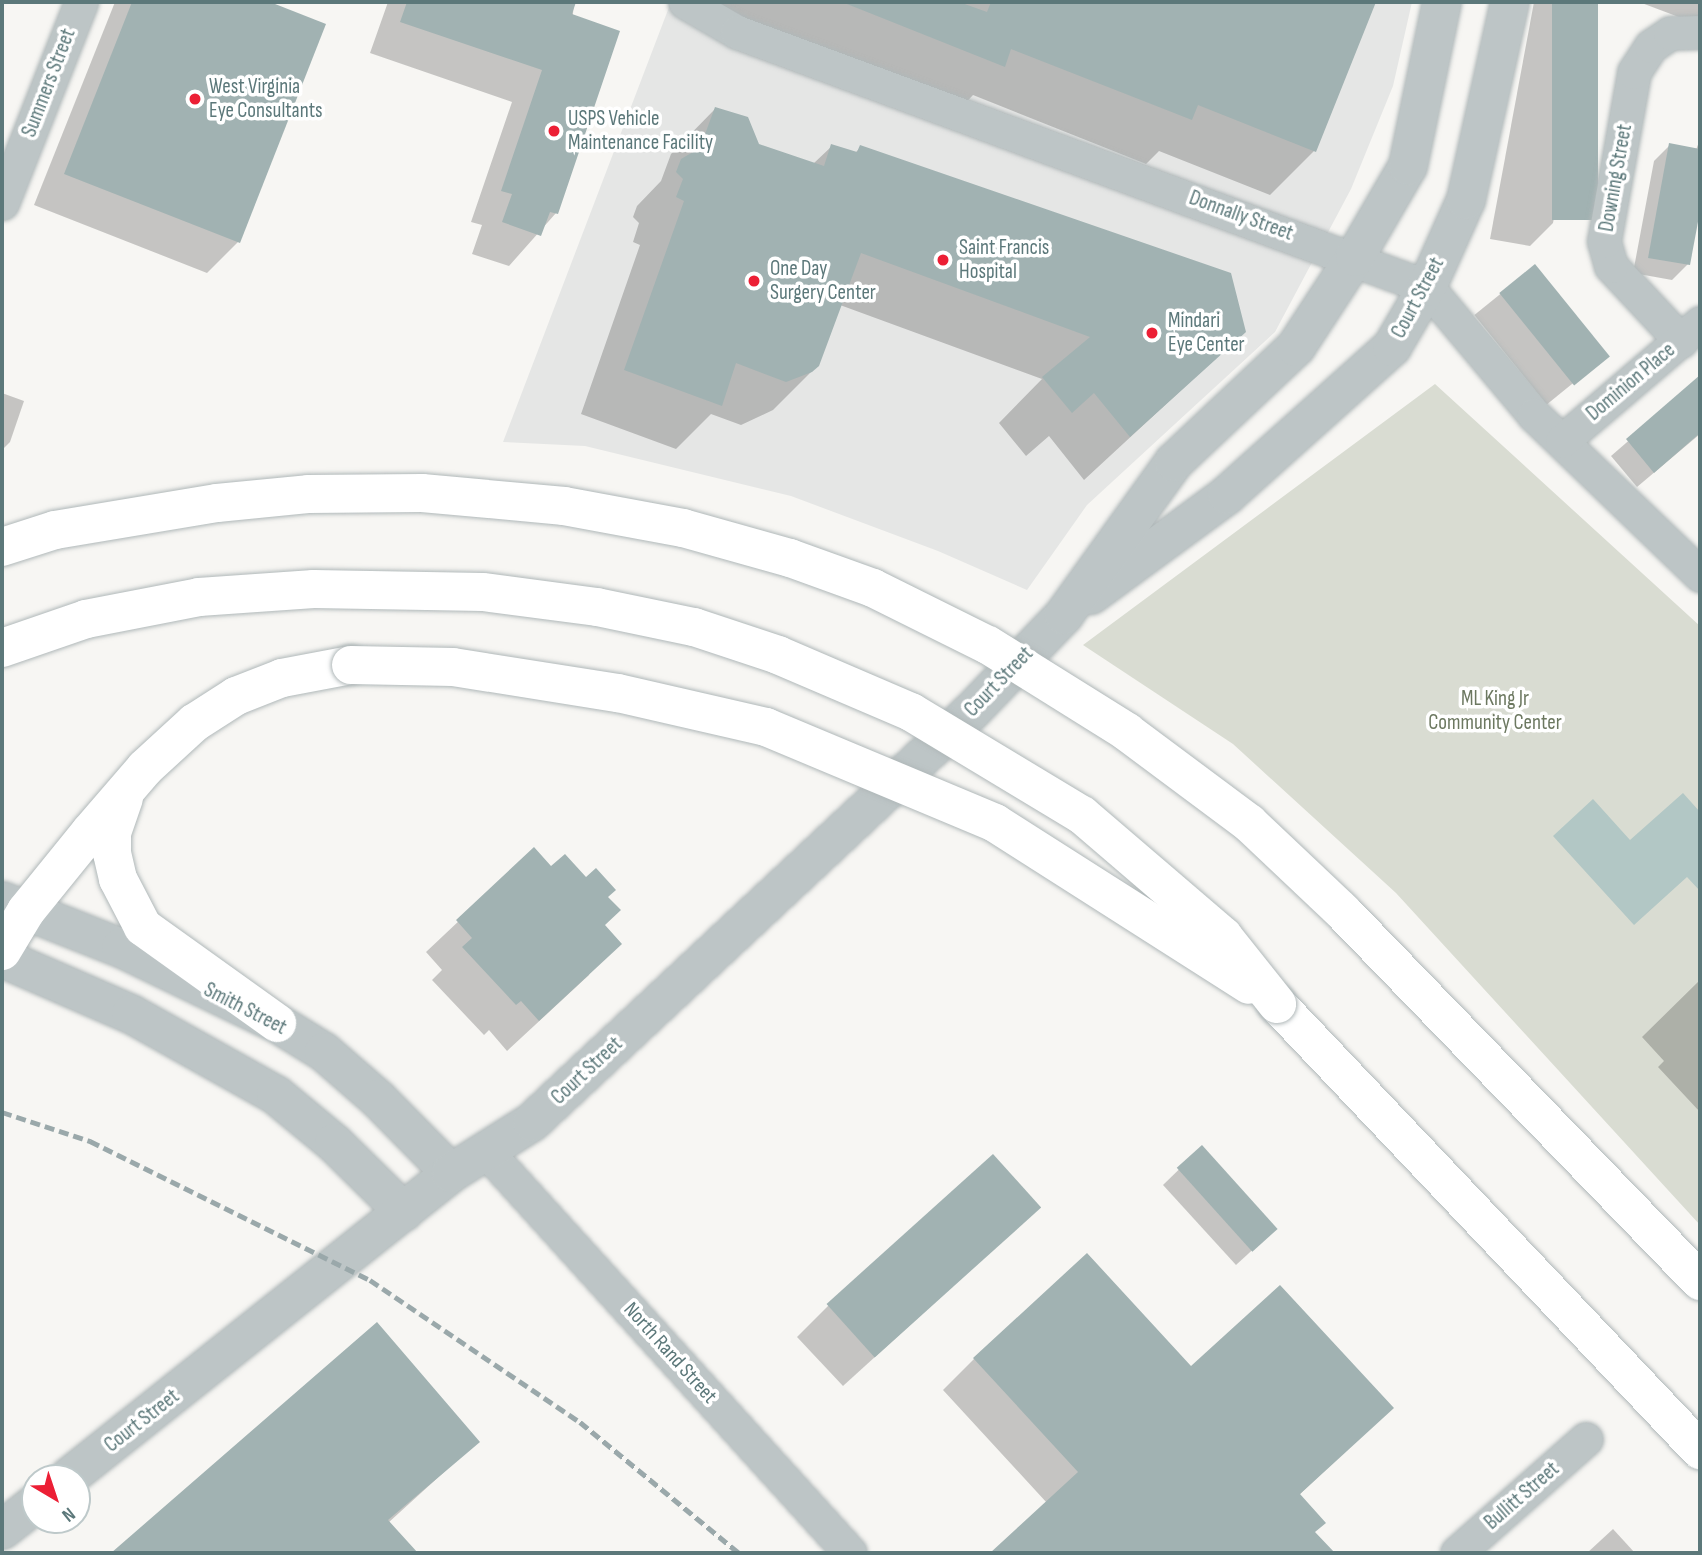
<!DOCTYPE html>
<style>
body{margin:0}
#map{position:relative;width:1702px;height:1555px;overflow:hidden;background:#f7f6f3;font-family:"Sofia Sans Condensed",sans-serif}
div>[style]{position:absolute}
.built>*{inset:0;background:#e5e6e5}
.green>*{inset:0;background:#d9dcd2}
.water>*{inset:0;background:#b2c7c5}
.shadow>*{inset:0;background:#0003;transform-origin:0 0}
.building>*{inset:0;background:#a1b2b2;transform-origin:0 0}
.roads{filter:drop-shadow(0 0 2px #b0b8b9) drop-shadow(0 0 2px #b0b8b9)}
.minor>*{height:33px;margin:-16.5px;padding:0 16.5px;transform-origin:16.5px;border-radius:16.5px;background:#bdc5c6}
.tertiary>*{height:38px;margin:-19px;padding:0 19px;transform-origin:19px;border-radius:19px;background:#bdc5c6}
.motorway>*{height:38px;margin:-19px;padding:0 19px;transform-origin:19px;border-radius:19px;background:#fff}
.rail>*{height:5px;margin-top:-2.5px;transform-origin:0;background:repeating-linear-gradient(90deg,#9aa8aa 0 10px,transparent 0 15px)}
.bridges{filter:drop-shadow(0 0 2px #b0b8b9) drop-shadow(0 0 2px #b0b8b9)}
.motorway-bridge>*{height:38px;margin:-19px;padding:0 19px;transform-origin:19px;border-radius:19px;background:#fff}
.dots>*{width:19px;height:19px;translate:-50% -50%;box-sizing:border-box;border:4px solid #fff;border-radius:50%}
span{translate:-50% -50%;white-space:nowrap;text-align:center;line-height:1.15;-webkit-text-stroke:7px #fff;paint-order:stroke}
.street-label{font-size:21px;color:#5c787a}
.poi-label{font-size:21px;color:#5c787a}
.left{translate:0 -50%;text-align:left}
.park-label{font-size:21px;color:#6c7860}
.frame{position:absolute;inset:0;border:4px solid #5c787a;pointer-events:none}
.north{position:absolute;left:21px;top:1464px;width:70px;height:70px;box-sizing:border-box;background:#fff;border:2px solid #bec9ca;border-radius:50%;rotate:141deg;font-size:19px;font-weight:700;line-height:28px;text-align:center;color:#5c787a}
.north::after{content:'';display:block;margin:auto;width:24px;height:32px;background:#ec1f35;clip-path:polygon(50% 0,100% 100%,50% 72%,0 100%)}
</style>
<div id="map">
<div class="built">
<i style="clip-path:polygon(671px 2px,1412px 2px,1393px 86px,1351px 189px,1275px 332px,1087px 505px,1027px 590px,938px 551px,791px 496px,585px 446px,503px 442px)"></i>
</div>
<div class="green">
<i style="clip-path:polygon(1435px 384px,1700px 626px,1700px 1225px,1396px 893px,1233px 744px,1083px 645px)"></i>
</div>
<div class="water">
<i style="clip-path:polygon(1683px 793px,1700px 812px,1700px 891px,1687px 877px,1634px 925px,1553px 836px,1593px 799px,1630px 840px)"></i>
</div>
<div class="shadow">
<i style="clip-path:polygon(115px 2px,265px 2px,324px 25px,238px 242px,207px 273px,34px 205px)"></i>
<i style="clip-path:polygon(388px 2px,574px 2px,556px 213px,509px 266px,472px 254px,482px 225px,471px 222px,512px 102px,370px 53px)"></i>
<i style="clip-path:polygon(722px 2px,1374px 2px,1314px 151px,1270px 195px,1159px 151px,1146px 164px,973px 95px,959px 110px,716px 17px)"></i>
<i style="clip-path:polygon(1534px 2px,1595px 2px,1553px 223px,1530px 246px,1490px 239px)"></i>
<i style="clip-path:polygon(1639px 2px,1700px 2px,1700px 25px)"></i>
<i style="clip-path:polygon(715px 109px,758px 146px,813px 164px,832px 146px,855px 153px,861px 147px,1244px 332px,1084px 480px,1049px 436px,1026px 456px,999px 423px,1042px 379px,840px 305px,818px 365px,773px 410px,741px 425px,711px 414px,676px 449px,581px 414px,640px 245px,633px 242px,639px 223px,633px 217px,637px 206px,661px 181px,671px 154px)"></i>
<i style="clip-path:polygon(1700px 139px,1700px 201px,1688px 264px,1672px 280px,1633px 273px,1654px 161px,1670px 145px,1696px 150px)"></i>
<i style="left:1535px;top:266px;width:115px;height:78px;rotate:51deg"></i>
<i style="clip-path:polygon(1700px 379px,1700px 434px,1637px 487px,1611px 456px)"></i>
<i style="clip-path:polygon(2px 393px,24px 401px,10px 442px,2px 450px)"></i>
<i style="clip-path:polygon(534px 850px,551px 868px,586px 879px,606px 897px,603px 925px,589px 975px,507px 1051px,489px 1030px,484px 1035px,432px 980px,442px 970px,426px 952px)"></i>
<i style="clip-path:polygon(1700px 980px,1700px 1112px,1658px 1067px,1664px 1061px,1642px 1037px)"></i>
<i style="clip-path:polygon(1201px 1148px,1260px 1243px,1236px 1265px,1163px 1185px)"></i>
<i style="clip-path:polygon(1007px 1237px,843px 1386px,797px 1337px,828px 1306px)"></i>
<i style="clip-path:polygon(377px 1324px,477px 1442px,388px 1523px,408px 1553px,115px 1553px)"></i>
<i style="clip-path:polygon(974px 1359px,1191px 1368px,1391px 1408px,1299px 1495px,1313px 1533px,1332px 1553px,993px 1553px,1047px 1503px,943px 1390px)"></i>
<i style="clip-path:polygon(1613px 1529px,1635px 1553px,1587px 1553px)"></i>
</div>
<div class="building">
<i style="clip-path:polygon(132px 2px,270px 2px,326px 24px,240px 243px,64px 174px)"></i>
<i style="clip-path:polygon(407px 2px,576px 2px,572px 14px,620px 31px,558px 214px,550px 212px,541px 236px,502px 222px,512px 194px,501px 191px,542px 70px,400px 22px)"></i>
<i style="clip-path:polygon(842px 2px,959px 2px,987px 12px,991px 2px,1376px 2px,1316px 152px,1198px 105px,1192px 120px,1011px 49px,1005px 67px)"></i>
<i style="left:1552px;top:2px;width:46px;height:218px"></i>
<i style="clip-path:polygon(715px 107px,748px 117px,759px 144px,824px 166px,831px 144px,857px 152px,860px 145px,1231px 273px,1246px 332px,1130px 437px,1094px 393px,1072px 413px,1042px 377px,1090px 337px,861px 253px,819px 366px,812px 372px,786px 382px,736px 363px,722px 406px,624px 370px,684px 201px,676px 197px,683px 179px,676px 172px,681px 159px,700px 148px)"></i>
<i style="clip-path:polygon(1669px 143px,1700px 149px,1700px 211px,1690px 265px,1648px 258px)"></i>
<i style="left:1535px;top:264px;width:119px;height:46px;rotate:51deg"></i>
<i style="clip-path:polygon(1700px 375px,1700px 433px,1654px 473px,1626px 439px)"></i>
<i style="clip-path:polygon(534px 847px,551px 866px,565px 854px,586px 877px,596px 868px,616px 890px,608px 897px,621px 910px,605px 925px,622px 944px,539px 1021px,521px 1001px,516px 1005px,462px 947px,472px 938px,456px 920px)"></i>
<i style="left:1202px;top:1145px;width:113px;height:34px;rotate:48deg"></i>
<i style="left:993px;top:1154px;width:72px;height:224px;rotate:48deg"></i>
<i style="clip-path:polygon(1087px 1253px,1191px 1366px,1280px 1285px,1394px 1408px,1300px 1494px,1326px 1523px,1315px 1532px,1335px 1553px,990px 1553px,1078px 1472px,973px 1358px)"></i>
<i style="clip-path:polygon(377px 1322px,480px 1442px,388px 1520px,418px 1553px,111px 1553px)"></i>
</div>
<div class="roads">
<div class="minor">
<i style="left:685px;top:2px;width:60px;rotate:30deg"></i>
<i style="left:737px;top:32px;width:736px;rotate:20.28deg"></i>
<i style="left:1427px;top:287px;width:167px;rotate:50.1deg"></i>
<i style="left:1534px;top:415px;width:231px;rotate:43.9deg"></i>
<i style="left:2px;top:203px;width:216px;rotate:-68.5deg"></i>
<i style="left:1681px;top:341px;width:103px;rotate:-133deg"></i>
<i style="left:1611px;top:266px;width:26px;rotate:-106deg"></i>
<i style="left:1604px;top:241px;width:172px;rotate:-79.9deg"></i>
<i style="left:1634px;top:72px;width:31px;rotate:-57deg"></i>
<i style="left:1651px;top:46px;width:23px;rotate:-34deg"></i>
<i style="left:1670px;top:33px;width:30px;rotate:-2deg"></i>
<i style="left:1562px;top:441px;width:182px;rotate:-40.5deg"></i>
<i style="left:488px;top:1153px;width:539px;rotate:47.85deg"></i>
<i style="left:1457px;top:1553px;width:172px;rotate:-41.5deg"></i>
</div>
<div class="tertiary">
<i style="left:1091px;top:595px;width:169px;rotate:-36.3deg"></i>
<i style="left:1227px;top:495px;width:222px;rotate:-41.9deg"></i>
<i style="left:1392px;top:347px;width:69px;rotate:-59.7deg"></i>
<i style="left:1427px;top:287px;width:95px;rotate:-65.9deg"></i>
<i style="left:1466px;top:200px;width:203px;rotate:-77.5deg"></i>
<i style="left:2px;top:901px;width:128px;rotate:21.6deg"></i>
<i style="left:121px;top:948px;width:173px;rotate:25.7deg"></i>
<i style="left:277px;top:1023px;width:55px;rotate:31.7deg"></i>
<i style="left:324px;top:1052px;width:72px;rotate:41deg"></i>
<i style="left:378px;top:1099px;width:104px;rotate:45.4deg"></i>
<i style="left:2px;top:958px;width:141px;rotate:23.5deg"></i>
<i style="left:131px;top:1014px;width:166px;rotate:29.2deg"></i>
<i style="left:276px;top:1095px;width:75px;rotate:39.6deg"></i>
<i style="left:334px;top:1143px;width:98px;rotate:44.6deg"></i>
<i style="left:68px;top:1478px;width:490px;rotate:-38.5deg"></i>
<i style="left:451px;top:1173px;width:96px;rotate:-32.2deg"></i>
<i style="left:532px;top:1122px;width:602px;rotate:-43.05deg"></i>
<i style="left:972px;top:711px;width:133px;rotate:-46.2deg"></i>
<i style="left:1064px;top:615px;width:188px;rotate:-54.3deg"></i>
<i style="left:1174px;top:462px;width:168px;rotate:-43.3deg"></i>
<i style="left:1296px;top:347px;width:108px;rotate:-56.8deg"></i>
<i style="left:1355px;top:257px;width:105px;rotate:-59.8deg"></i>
<i style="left:1408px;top:166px;width:167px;rotate:-78.3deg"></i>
<i style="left:2px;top:1530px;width:42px;rotate:-38.2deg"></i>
</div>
<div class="motorway">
<i style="left:124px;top:798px;width:36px;rotate:109deg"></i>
<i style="left:112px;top:832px;width:21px;rotate:90deg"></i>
<i style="left:112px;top:853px;width:27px;rotate:77deg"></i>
<i style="left:118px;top:879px;width:54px;rotate:62.5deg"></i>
<i style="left:143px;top:927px;width:165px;rotate:35.6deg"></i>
<i style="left:2px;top:951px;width:47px;rotate:-59deg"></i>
<i style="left:26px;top:911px;width:102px;rotate:-51deg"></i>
<i style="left:90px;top:832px;width:84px;rotate:-49.3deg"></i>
<i style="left:145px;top:768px;width:67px;rotate:-42.6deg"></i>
<i style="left:194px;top:723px;width:50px;rotate:-32.7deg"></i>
<i style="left:236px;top:696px;width:49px;rotate:-21.4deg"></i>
<i style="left:282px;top:678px;width:70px;rotate:-10.7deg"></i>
<i style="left:1277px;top:1004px;width:615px;rotate:46.52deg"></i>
</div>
</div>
<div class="rail">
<i style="left:2px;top:1112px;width:93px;rotate:18.2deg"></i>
<i style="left:90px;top:1141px;width:313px;rotate:26.4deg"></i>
<i style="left:370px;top:1280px;width:254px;rotate:34.1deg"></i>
<i style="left:580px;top:1422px;width:206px;rotate:39.5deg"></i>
</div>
<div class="bridges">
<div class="motorway-bridge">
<i style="left:2px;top:547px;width:56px;rotate:-17.8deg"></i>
<i style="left:55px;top:530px;width:164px;rotate:-9.5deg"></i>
<i style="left:217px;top:503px;width:91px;rotate:-5.6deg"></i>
<i style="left:308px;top:494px;width:114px;rotate:-0.5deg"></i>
<i style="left:422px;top:493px;width:143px;rotate:5.2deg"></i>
<i style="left:564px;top:506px;width:121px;rotate:10.5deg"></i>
<i style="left:683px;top:528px;width:111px;rotate:15.7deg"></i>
<i style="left:790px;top:558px;width:88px;rotate:19.9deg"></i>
<i style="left:873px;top:588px;width:128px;rotate:26.4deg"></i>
<i style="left:988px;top:645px;width:164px;rotate:32deg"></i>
<i style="left:1127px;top:732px;width:152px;rotate:36.7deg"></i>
<i style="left:1249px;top:823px;width:128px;rotate:43.4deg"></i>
<i style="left:1342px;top:911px;width:515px;rotate:45.94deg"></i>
<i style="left:2px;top:648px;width:89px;rotate:-19deg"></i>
<i style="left:86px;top:619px;width:115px;rotate:-11deg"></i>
<i style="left:199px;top:597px;width:115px;rotate:-4deg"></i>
<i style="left:314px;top:589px;width:169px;rotate:1deg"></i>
<i style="left:483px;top:592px;width:115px;rotate:7.5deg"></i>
<i style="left:597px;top:607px;width:99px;rotate:11.7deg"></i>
<i style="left:694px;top:627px;width:89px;rotate:18.4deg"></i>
<i style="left:778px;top:655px;width:145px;rotate:23.2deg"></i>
<i style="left:911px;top:712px;width:200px;rotate:31.1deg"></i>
<i style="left:1082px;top:815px;width:186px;rotate:40.6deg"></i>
<i style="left:1223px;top:936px;width:87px;rotate:51.5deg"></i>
<i style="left:351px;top:665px;width:102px;rotate:1.1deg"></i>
<i style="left:453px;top:667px;width:167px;rotate:9deg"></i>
<i style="left:618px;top:693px;width:152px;rotate:12.9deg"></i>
<i style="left:766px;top:727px;width:248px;rotate:22.7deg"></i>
<i style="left:995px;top:823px;width:301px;rotate:32.5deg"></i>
</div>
</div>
<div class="dots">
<i style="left:195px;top:99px;background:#ec1f35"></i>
<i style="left:554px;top:131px;background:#ec1f35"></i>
<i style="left:943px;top:260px;background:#ec1f35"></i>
<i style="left:754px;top:281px;background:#ec1f35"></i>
<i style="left:1152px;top:333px;background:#ec1f35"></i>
</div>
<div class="street-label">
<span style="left:49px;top:83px;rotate:-69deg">Summers Street</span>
<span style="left:1616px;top:178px;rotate:-80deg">Downing Street</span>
<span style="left:1241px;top:216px;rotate:20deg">Donnally Street</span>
<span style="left:1418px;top:298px;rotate:-62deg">Court Street</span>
<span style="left:1631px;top:382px;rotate:-40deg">Dominion Place</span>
<span style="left:999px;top:682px;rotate:-46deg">Court Street</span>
<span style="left:245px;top:1009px;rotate:27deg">Smith Street</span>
<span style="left:587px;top:1071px;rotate:-43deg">Court Street</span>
<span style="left:670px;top:1353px;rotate:48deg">North Rand Street</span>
<span style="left:142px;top:1421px;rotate:-38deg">Court Street</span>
<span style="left:1522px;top:1496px;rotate:-41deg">Bullitt Street</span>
</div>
<div class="poi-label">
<span class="left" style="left:209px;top:99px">West Virginia<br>Eye Consultants</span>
<span class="left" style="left:568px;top:131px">USPS Vehicle<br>Maintenance Facility</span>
<span class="left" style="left:959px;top:260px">Saint Francis<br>Hospital</span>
<span class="left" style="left:770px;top:281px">One Day<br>Surgery Center</span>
<span class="left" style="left:1168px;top:333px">Mindari<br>Eye Center</span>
</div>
<div class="park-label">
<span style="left:1495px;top:711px">ML King Jr<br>Community Center</span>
</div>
<div class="frame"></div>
<div class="north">N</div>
</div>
